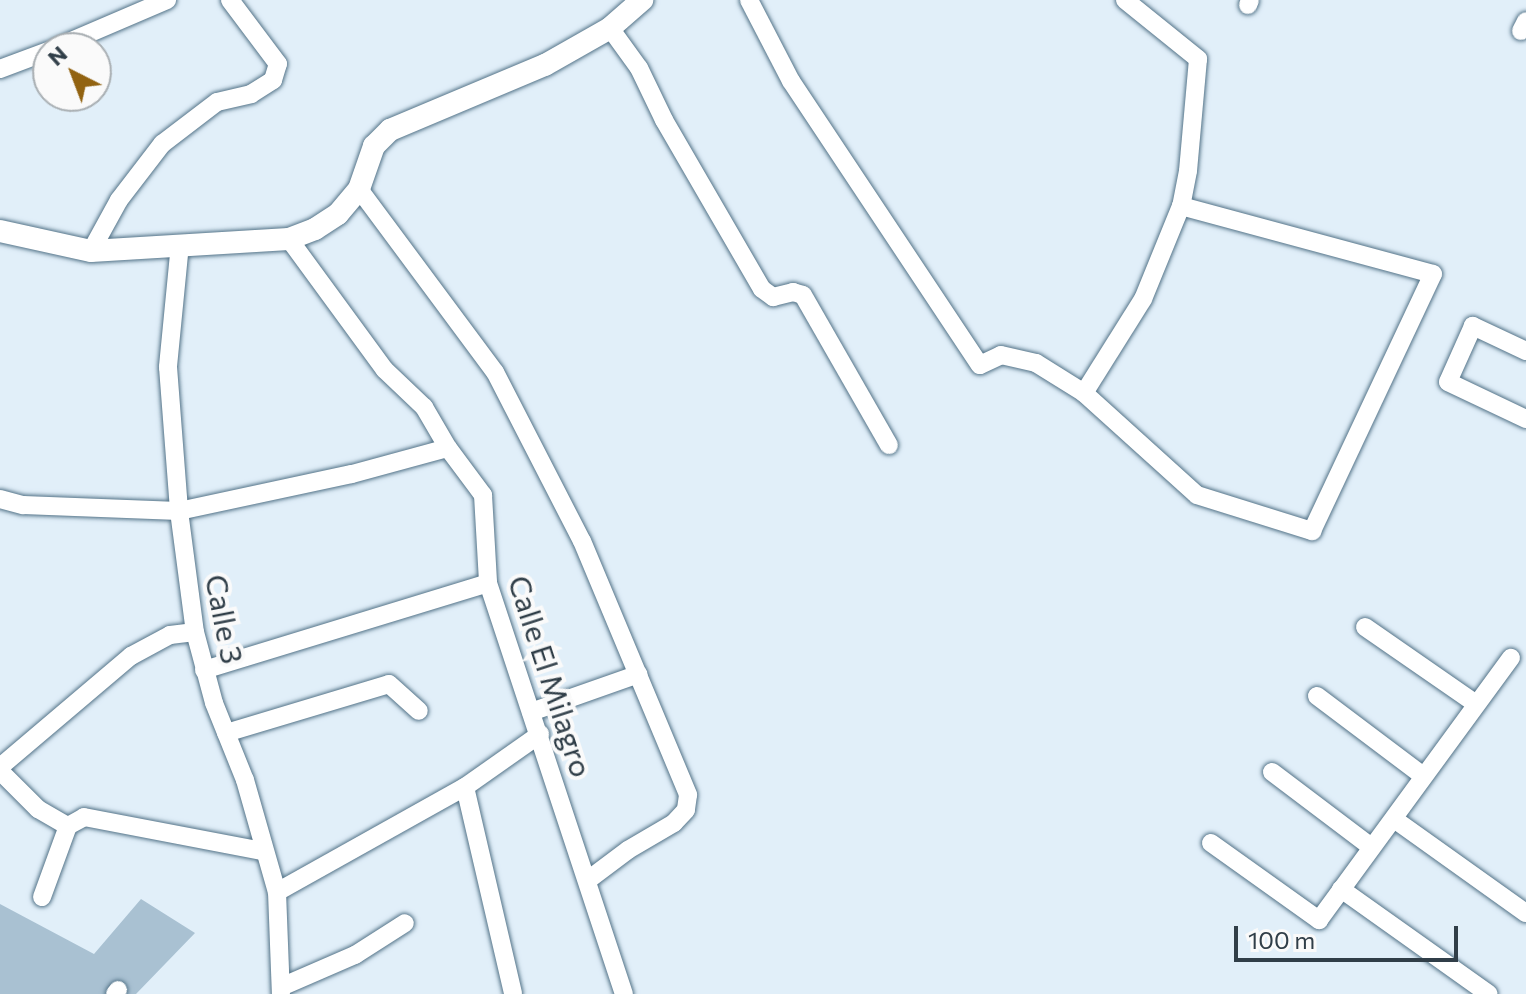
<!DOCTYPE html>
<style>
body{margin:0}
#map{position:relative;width:1526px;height:994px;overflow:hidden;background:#e1eff9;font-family:Commissioner,sans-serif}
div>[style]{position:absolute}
.green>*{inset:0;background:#a9c1d2}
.roads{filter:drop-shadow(0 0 2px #537388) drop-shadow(0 0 2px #537388)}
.minor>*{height:18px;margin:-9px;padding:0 9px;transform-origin:9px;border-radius:9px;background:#fff}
.tertiary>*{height:22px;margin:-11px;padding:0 11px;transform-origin:11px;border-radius:11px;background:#fff}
span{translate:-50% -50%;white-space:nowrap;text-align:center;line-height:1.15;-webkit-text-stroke:8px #fafafa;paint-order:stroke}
.street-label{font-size:30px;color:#303e48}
.north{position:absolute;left:32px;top:32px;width:80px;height:80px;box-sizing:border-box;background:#fafafa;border:2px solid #a9afb3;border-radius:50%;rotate:318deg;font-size:22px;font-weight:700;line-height:32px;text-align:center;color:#303e48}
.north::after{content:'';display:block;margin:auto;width:28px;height:36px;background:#926311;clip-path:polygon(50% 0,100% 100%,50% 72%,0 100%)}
.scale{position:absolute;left:1234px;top:926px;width:224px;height:36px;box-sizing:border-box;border:4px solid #303e48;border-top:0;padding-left:10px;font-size:24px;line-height:28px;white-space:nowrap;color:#303e48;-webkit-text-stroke:6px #fafafa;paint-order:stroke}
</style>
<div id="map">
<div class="green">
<i style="clip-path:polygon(141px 899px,195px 933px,136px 994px,0 994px,0 904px,94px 954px)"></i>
</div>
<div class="roads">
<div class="minor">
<i style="left:749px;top:0;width:91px;rotate:62.6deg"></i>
<i style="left:791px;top:81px;width:341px;rotate:56.4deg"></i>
<i style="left:980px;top:365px;width:23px;rotate:-25deg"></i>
<i style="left:1001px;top:355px;width:36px;rotate:13deg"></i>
<i style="left:1036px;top:363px;width:57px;rotate:32deg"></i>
<i style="left:1084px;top:393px;width:152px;rotate:42.1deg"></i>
<i style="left:1197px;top:495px;width:121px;rotate:17.4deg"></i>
<i style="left:1312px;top:531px;width:284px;rotate:-64.8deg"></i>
<i style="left:1433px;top:274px;width:261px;rotate:-164.9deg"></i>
<i style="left:1181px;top:206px;width:100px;rotate:112.2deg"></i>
<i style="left:1143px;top:299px;width:111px;rotate:122.1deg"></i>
<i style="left:1125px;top:0;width:94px;rotate:38.9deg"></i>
<i style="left:1198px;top:59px;width:112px;rotate:95.1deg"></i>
<i style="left:1188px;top:171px;width:36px;rotate:101deg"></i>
<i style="left:1248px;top:5px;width:5px;rotate:-68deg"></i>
<i style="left:610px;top:28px;width:49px;rotate:54.1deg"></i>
<i style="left:639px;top:68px;width:58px;rotate:64.3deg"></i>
<i style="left:664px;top:120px;width:195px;rotate:59.9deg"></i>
<i style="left:762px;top:289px;width:14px;rotate:36deg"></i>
<i style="left:773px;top:297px;width:21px;rotate:-14deg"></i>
<i style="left:793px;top:292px;width:10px;rotate:17deg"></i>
<i style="left:803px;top:295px;width:173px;rotate:60.2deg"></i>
<i style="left:1521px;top:31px;width:11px;rotate:-63deg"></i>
<i style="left:55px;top:48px;width:122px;rotate:-23.2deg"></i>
<i style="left:0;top:69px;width:51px;rotate:-20.6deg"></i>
<i style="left:359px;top:189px;width:228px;rotate:53.4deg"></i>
<i style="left:495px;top:372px;width:190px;rotate:62.8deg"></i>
<i style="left:582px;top:541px;width:275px;rotate:67.3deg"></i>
<i style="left:688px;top:795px;width:15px;rotate:98deg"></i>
<i style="left:686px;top:810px;width:18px;rotate:133deg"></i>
<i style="left:674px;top:823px;width:53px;rotate:149.6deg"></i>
<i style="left:628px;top:850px;width:50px;rotate:143.1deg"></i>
<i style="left:289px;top:239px;width:162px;rotate:53.8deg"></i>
<i style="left:385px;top:370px;width:54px;rotate:43.5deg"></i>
<i style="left:424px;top:407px;width:48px;rotate:59.7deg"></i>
<i style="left:448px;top:448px;width:59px;rotate:53.3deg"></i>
<i style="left:483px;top:495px;width:88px;rotate:86.7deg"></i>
<i style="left:488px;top:583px;width:433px;rotate:71.7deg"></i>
<i style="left:180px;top:244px;width:124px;rotate:95.6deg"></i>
<i style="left:168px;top:367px;width:144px;rotate:85.6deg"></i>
<i style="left:179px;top:511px;width:122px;rotate:82.5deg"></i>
<i style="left:195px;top:632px;width:73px;rotate:75deg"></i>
<i style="left:214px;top:703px;width:83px;rotate:68.1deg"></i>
<i style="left:245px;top:780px;width:116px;rotate:74.1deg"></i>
<i style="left:277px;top:892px;width:102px;rotate:87.8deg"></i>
<i style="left:91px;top:251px;width:58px;rotate:-61.2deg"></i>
<i style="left:119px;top:200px;width:71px;rotate:-52.5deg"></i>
<i style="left:162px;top:144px;width:69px;rotate:-37.4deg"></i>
<i style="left:217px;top:102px;width:35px;rotate:-13deg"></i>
<i style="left:251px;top:94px;width:26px;rotate:-32deg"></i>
<i style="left:273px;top:80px;width:17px;rotate:-73deg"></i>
<i style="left:278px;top:64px;width:80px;rotate:-126.9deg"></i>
<i style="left:1526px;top:351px;width:59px;rotate:-154.7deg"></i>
<i style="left:1473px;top:326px;width:61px;rotate:114.1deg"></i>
<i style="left:1448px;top:382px;width:86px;rotate:25.4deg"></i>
<i style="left:0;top:499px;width:24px;rotate:15deg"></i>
<i style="left:23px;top:505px;width:156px;rotate:2.2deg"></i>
<i style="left:179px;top:511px;width:177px;rotate:-12.1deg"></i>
<i style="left:352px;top:474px;width:99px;rotate:-15.2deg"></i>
<i style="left:1365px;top:627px;width:135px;rotate:34.7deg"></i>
<i style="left:204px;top:670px;width:297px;rotate:-17deg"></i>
<i style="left:1317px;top:696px;width:133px;rotate:37deg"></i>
<i style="left:531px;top:712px;width:114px;rotate:-19.4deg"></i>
<i style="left:226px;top:733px;width:170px;rotate:-16.7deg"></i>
<i style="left:389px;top:684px;width:40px;rotate:42deg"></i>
<i style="left:0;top:767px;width:172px;rotate:-40.3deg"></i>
<i style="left:131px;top:656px;width:44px;rotate:-28.3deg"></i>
<i style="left:170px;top:635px;width:25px;rotate:-7deg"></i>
<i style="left:0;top:771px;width:54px;rotate:45deg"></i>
<i style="left:38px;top:809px;width:34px;rotate:30deg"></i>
<i style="left:1272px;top:772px;width:124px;rotate:37.1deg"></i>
<i style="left:465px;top:787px;width:212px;rotate:76.9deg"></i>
<i style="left:1394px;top:819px;width:162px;rotate:35.5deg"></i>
<i style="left:1211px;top:843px;width:133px;rotate:35.5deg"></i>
<i style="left:1319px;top:920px;width:325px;rotate:-53.8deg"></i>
<i style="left:1341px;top:889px;width:181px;rotate:35.4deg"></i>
<i style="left:277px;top:892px;width:215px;rotate:-29.2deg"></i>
<i style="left:465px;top:787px;width:92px;rotate:-35.2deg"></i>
<i style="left:42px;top:897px;width:76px;rotate:-69.9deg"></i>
<i style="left:68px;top:826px;width:18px;rotate:-29deg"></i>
<i style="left:84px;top:817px;width:182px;rotate:10.8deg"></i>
<i style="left:281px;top:987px;width:81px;rotate:-23.4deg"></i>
<i style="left:355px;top:955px;width:59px;rotate:-32.6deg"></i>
<i style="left:115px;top:994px;width:5px;rotate:-53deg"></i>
</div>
<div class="tertiary">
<i style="left:0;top:231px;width:93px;rotate:12.4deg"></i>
<i style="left:91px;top:251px;width:198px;rotate:-3.5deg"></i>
<i style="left:289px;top:239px;width:28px;rotate:-21deg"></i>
<i style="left:315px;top:229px;width:27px;rotate:-33deg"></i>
<i style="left:338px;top:214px;width:33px;rotate:-50deg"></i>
<i style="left:359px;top:189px;width:46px;rotate:-70.8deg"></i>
<i style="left:374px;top:146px;width:23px;rotate:-45deg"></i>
<i style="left:390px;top:130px;width:168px;rotate:-22.8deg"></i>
<i style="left:545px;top:65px;width:75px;rotate:-29.6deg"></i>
<i style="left:610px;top:28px;width:43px;rotate:-41.2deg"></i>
</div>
</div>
<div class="street-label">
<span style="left:225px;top:619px;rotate:79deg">Calle 3</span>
<span style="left:551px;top:676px;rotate:72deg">Calle El Milagro</span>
</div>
<div class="north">N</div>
<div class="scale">100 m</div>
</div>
